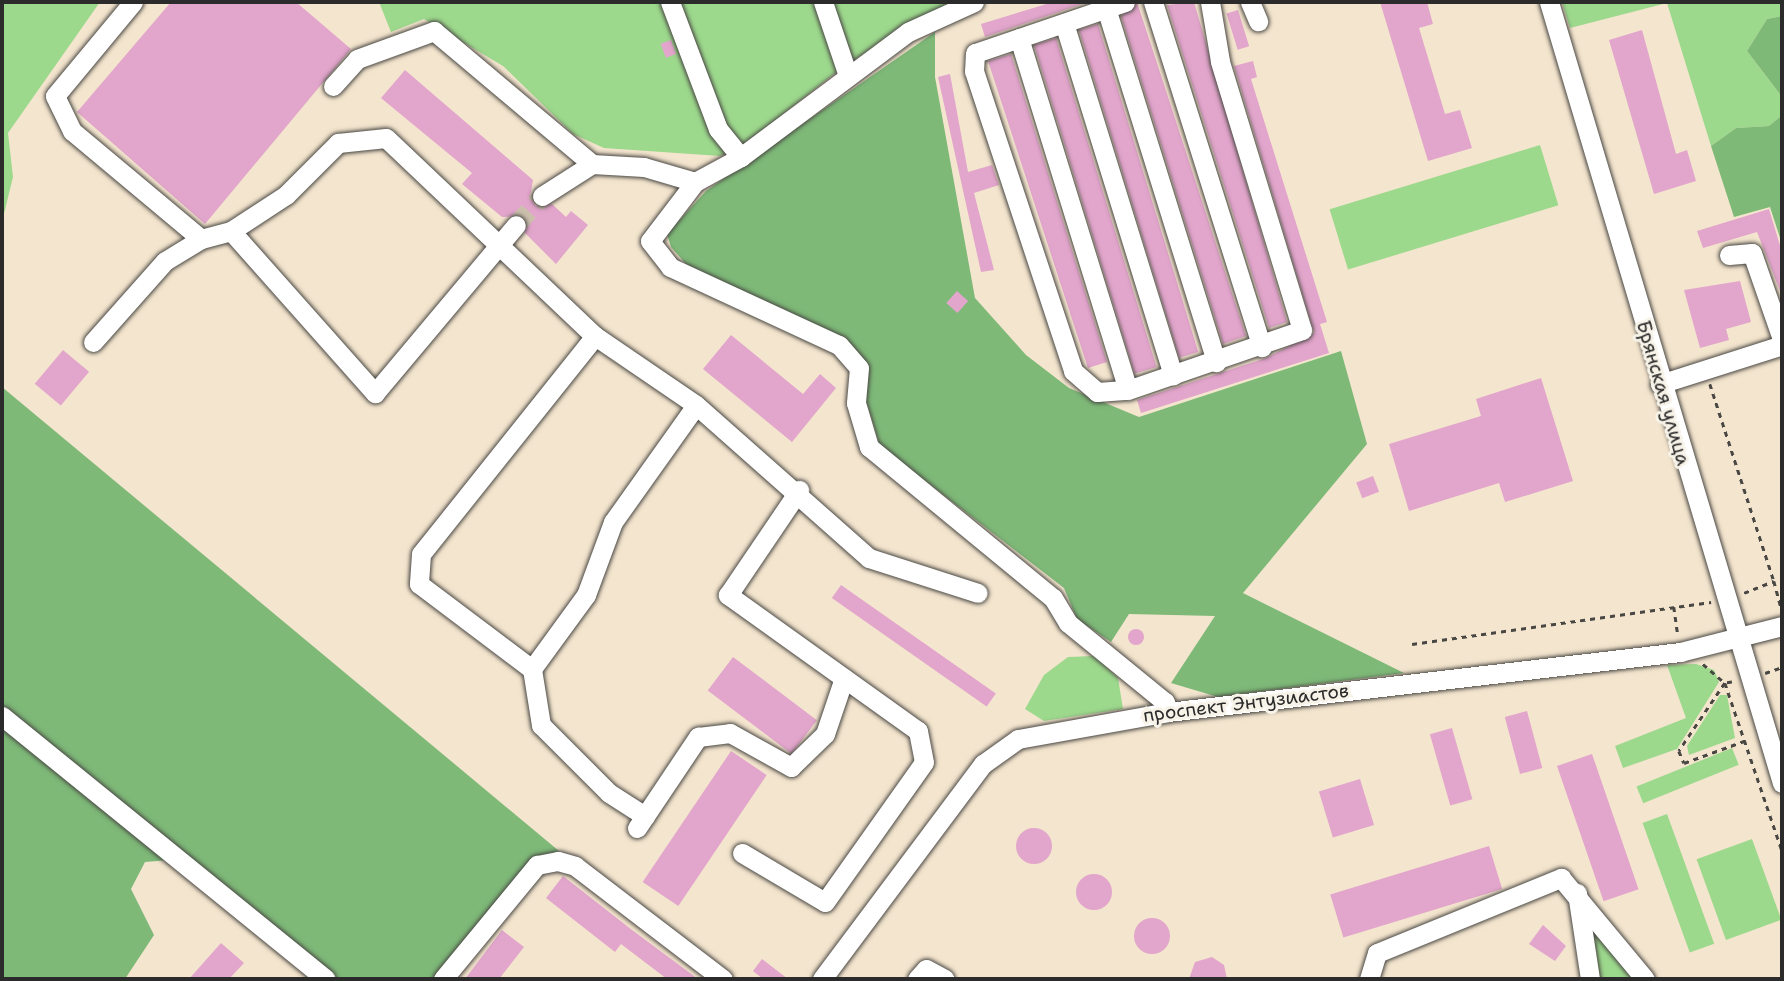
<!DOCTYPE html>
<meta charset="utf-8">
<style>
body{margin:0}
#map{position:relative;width:1784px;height:981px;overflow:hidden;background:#f4e5ce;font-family:"Shantell Sans",sans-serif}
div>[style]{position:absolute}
.green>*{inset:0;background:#9dd98d;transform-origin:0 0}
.forest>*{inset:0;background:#7eb978}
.building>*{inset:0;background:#e2a5cb;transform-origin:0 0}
.round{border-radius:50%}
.minor-tunnel>*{height:19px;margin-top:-9.5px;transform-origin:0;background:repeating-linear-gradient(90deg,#ccc0ad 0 19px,transparent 0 29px)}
.path>*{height:2.5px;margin-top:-1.25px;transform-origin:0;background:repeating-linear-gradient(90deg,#494743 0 5px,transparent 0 10px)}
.roads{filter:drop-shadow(0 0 2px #494743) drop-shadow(0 0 2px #494743)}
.minor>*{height:19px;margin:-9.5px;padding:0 9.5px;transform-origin:9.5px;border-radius:9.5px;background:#fff}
span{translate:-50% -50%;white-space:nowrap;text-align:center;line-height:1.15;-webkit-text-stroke:6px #f7f3e8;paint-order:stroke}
.street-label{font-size:19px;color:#2b2b2b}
.frame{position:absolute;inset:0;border:4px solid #2b2b2b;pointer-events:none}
</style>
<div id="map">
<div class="green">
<i style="clip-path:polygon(2px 2px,100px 2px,8px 133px,13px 177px,2px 222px)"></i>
<i style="clip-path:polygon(379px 2px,954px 2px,848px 63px,750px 140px,720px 156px,604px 148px,573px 134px,503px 66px,424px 19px,391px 32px)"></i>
<i style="clip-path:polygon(1562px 2px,1782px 2px,1782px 16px,1767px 19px,1747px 51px,1782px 97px,1782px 115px,1769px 126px,1736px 128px,1711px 146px,1667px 3px,1570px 28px)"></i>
<i style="left:1540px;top:145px;width:63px;height:220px;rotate:73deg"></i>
<i style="clip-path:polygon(1095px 656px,1118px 678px,1123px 709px,1044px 721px,1025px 709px,1044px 675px,1068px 657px)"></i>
<i style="clip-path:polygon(1696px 664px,1714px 670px,1719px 682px,1677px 749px,1623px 768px,1615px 746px,1686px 718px,1667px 665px)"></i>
<i style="clip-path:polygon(1720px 695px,1727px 695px,1735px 738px,1689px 755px,1687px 746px)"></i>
<i style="left:1732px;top:748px;width:18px;height:103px;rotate:68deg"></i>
<i style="left:1667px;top:814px;width:138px;height:26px;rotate:70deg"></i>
<i style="left:1752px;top:839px;width:86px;height:59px;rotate:70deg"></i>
<i style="clip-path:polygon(1588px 913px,1638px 979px,1598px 979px)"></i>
</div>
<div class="forest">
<i style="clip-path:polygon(1782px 16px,1782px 97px,1747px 51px,1767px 19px)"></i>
<i style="clip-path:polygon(935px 32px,935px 77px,975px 298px,1026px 355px,1069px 388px,1139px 417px,1341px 351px,1367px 444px,1243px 593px,1404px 673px,1218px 697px,1171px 683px,1215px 616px,1129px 614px,1111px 642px,1077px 619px,1064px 588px,880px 446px,866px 401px,866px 363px,842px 339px,686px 264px,671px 247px,667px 234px,706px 191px)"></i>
<i style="clip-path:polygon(1782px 115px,1782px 244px,1770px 207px,1734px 217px,1711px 146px,1736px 128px,1769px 126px)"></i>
<i style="clip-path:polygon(2px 387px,559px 851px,538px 857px,434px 979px,332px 979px,181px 859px,145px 862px,131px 889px,154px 935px,125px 979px,2px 979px)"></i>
</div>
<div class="building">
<i style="clip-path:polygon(171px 2px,296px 2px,351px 49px,205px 224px,77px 112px)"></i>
<i style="clip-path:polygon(1053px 2px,1088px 2px,985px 37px,981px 24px)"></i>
<i style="clip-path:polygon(1137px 2px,1246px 336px,1223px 344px,1121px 16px)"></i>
<i style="clip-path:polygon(1194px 2px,1287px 322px,1269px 328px,1167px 5px)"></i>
<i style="clip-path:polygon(1380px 2px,1427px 2px,1433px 24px,1419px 28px,1445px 114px,1460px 110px,1472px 148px,1428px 161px)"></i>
<i style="left:1238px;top:10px;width:38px;height:12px;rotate:73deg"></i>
<i style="left:1098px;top:24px;width:343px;height:20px;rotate:73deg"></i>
<i style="clip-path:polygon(1642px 30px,1676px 154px,1687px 150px,1696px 181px,1654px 194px,1609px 40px)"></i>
<i style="left:1056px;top:38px;width:344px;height:23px;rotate:73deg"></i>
<i style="left:671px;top:40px;width:15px;height:11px;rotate:70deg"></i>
<i style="clip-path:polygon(1011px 54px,1107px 362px,1088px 368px,988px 61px)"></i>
<i style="clip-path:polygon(1253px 61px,1257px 77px,1251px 79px,1327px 322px,1320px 324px,1329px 353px,1141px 413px,1137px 400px,1266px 358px,1314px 333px,1234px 66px)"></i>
<i style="clip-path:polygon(405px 70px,533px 180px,530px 197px,536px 206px,552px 204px,566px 217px,571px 211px,588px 225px,556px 264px,525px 233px,524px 216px,502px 217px,462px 184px,472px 173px,381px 98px)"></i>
<i style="clip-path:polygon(950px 74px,968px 172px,992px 165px,999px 185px,974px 193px,994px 270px,981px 272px,938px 77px)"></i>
<i style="clip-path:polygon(1769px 209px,1782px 252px,1780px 291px,1757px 232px,1703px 248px,1697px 231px)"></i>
<i style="clip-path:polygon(1740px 281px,1751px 322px,1726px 329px,1729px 340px,1700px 348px,1684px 290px)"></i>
<i style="left:957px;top:291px;width:15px;height:16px;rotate:42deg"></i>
<i style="clip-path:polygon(731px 335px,803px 394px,820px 374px,836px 388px,792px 442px,703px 369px)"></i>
<i style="left:63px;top:350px;width:34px;height:44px;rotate:40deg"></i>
<i style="clip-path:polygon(1541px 378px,1573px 481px,1505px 502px,1499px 483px,1409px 511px,1389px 444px,1481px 416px,1476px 399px)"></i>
<i style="left:1373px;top:476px;width:17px;height:18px;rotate:69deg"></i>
<i style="left:841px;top:585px;width:189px;height:16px;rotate:35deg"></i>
<i class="round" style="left:1128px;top:629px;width:16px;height:16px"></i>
<i style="left:733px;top:657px;width:105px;height:42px;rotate:37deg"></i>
<i style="left:1527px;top:711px;width:59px;height:23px;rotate:75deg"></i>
<i style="left:1452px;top:728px;width:74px;height:23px;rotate:74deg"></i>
<i style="left:731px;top:751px;width:43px;height:158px;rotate:34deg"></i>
<i style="left:1592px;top:754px;width:143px;height:37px;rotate:71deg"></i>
<i style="left:1360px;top:779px;width:48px;height:43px;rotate:73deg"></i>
<i class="round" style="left:1016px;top:828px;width:36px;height:36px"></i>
<i style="left:1489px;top:846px;width:45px;height:166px;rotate:73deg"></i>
<i class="round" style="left:1076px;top:874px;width:36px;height:36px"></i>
<i style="clip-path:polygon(563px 876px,632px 930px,698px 979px,667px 979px,621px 944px,615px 952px,546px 898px)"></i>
<i class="round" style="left:1134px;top:918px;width:36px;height:36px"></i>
<i style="clip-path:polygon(1543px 925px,1566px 946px,1555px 961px,1529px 944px)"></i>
<i style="clip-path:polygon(502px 930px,524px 947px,499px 979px,465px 979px)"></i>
<i style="clip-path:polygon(221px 943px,244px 963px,229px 979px,189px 979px)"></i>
<i style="clip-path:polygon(1212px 957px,1224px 965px,1227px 979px,1189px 979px,1195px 962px)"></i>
<i style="clip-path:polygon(762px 959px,788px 979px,763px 979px,753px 971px)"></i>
</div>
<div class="minor-tunnel">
<i style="left:516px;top:225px;width:39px;rotate:-48deg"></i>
</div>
<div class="path">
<i style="left:1710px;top:384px;width:207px;rotate:72deg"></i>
<i style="left:1744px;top:593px;width:32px;rotate:-22deg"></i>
<i style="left:1774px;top:581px;width:30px;rotate:75deg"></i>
<i style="left:1674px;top:607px;width:28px;rotate:82deg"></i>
<i style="left:1412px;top:644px;width:302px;rotate:-8deg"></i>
<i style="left:1703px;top:664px;width:29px;rotate:41deg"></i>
<i style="left:1725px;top:683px;width:82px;rotate:124.1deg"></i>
<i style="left:1679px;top:751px;width:13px;rotate:67deg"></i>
<i style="left:1684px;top:763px;width:64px;rotate:-20.1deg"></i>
<i style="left:1765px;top:673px;width:18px;rotate:-19deg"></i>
<i style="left:1732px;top:682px;width:7px;rotate:172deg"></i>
<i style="left:1725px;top:683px;width:176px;rotate:71.2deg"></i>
</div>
<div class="roads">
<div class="minor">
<i style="left:133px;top:2px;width:122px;rotate:129.7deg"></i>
<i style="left:55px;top:96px;width:39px;rotate:64deg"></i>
<i style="left:72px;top:131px;width:168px;rotate:39.9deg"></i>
<i style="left:201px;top:239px;width:31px;rotate:-15deg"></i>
<i style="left:231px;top:231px;width:66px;rotate:-33.2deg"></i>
<i style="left:286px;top:195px;width:74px;rotate:-45deg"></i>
<i style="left:338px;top:143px;width:48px;rotate:-5.9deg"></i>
<i style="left:386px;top:138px;width:288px;rotate:43.5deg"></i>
<i style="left:595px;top:336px;width:279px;rotate:128.6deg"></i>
<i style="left:421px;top:554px;width:30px;rotate:94deg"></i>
<i style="left:419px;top:584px;width:141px;rotate:37deg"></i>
<i style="left:532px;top:669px;width:92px;rotate:-53.9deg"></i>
<i style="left:586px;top:595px;width:78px;rotate:-69.7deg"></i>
<i style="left:613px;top:522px;width:143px;rotate:-54.6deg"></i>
<i style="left:696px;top:405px;width:231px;rotate:41.5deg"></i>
<i style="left:869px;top:558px;width:114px;rotate:17.8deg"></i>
<i style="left:670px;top:2px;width:136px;rotate:69.3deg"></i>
<i style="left:718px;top:129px;width:36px;rotate:51deg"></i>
<i style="left:823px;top:2px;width:75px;rotate:71.3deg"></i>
<i style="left:974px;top:2px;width:72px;rotate:155.6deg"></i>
<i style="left:908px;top:32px;width:209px;rotate:143.2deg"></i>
<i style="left:741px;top:157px;width:52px;rotate:151.5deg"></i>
<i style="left:695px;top:182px;width:74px;rotate:127.3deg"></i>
<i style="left:650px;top:241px;width:33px;rotate:52deg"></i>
<i style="left:670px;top:267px;width:186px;rotate:24.8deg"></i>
<i style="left:839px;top:345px;width:30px;rotate:49deg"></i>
<i style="left:859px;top:368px;width:35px;rotate:95deg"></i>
<i style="left:856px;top:403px;width:46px;rotate:73.5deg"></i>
<i style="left:869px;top:447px;width:238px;rotate:39.4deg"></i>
<i style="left:1053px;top:598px;width:29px;rotate:59deg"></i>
<i style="left:1068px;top:623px;width:125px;rotate:39.2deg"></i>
<i style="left:1165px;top:702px;width:10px;rotate:73deg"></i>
<i style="left:1125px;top:2px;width:158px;rotate:161.2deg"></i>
<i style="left:975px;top:53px;width:18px;rotate:93deg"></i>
<i style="left:974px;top:71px;width:316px;rotate:71.7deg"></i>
<i style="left:1073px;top:371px;width:32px;rotate:41deg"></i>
<i style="left:1097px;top:392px;width:31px;rotate:-4deg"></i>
<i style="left:1128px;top:390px;width:184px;rotate:-19deg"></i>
<i style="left:1302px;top:330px;width:281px;rotate:-107deg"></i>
<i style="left:1220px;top:61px;width:60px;rotate:-99.6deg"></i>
<i style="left:1153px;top:2px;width:362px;rotate:72.5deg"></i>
<i style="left:1250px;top:2px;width:21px;rotate:67deg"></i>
<i style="left:1549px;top:2px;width:815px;rotate:73.39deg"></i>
<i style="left:1106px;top:8px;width:371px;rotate:72.7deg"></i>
<i style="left:1064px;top:23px;width:369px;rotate:72.8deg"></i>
<i style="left:1019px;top:38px;width:368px;rotate:72.8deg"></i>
<i style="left:333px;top:86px;width:36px;rotate:-48deg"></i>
<i style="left:357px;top:59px;width:82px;rotate:-20deg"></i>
<i style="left:434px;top:31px;width:207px;rotate:40.1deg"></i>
<i style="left:542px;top:196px;width:59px;rotate:-32.6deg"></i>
<i style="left:592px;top:164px;width:52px;rotate:3.3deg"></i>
<i style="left:644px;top:167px;width:53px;rotate:16.4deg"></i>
<i style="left:231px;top:231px;width:217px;rotate:48.4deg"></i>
<i style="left:375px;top:393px;width:219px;rotate:-50deg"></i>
<i style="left:1729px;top:255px;width:23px;rotate:-5deg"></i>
<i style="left:1752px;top:253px;width:91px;rotate:70.8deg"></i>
<i style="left:595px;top:336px;width:122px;rotate:34.3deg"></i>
<i style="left:93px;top:342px;width:108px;rotate:-48.4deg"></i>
<i style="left:165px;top:261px;width:42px;rotate:-31.4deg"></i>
<i style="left:1660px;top:384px;width:128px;rotate:-17.7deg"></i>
<i style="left:532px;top:669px;width:57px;rotate:80.9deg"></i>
<i style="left:541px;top:725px;width:96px;rotate:45deg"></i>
<i style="left:609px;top:793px;width:43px;rotate:32.6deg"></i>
<i style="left:2px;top:716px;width:417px;rotate:39.1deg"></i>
<i style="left:637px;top:828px;width:110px;rotate:-56.2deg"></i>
<i style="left:698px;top:737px;width:32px;rotate:-7deg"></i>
<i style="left:730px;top:733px;width:70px;rotate:29.1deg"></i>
<i style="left:791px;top:767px;width:47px;rotate:-44.1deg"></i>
<i style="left:825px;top:734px;width:59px;rotate:-71.3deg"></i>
<i style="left:742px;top:853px;width:96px;rotate:30.6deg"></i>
<i style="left:825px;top:902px;width:171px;rotate:-54.7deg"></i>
<i style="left:924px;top:762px;width:32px;rotate:-101deg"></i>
<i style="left:918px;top:731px;width:234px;rotate:-144.4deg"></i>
<i style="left:728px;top:595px;width:127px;rotate:-55.9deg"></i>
<i style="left:1577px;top:893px;width:87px;rotate:81.4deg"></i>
<i style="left:443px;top:979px;width:148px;rotate:-50.5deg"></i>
<i style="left:537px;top:865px;width:21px;rotate:-11deg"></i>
<i style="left:558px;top:861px;width:18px;rotate:16deg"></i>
<i style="left:575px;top:866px;width:186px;rotate:37.4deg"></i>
<i style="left:822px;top:979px;width:269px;rotate:-53.2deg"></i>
<i style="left:983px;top:764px;width:43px;rotate:-35.5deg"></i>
<i style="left:1018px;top:739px;width:152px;rotate:-10.2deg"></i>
<i style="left:1168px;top:712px;width:516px;rotate:-6.68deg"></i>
<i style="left:1680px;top:652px;width:105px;rotate:-14.3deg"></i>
<i style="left:917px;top:979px;width:13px;rotate:-48deg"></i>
<i style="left:926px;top:969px;width:21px;rotate:28deg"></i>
<i style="left:1369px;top:979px;width:27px;rotate:-73deg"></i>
<i style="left:1377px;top:953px;width:199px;rotate:-22.2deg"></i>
<i style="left:1561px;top:878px;width:131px;rotate:50.3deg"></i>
</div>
</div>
<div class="street-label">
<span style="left:1663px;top:393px;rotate:74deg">Брянская улица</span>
<span style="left:1246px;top:703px;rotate:-7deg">проспект Энтузиастов</span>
</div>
<div class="frame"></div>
</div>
